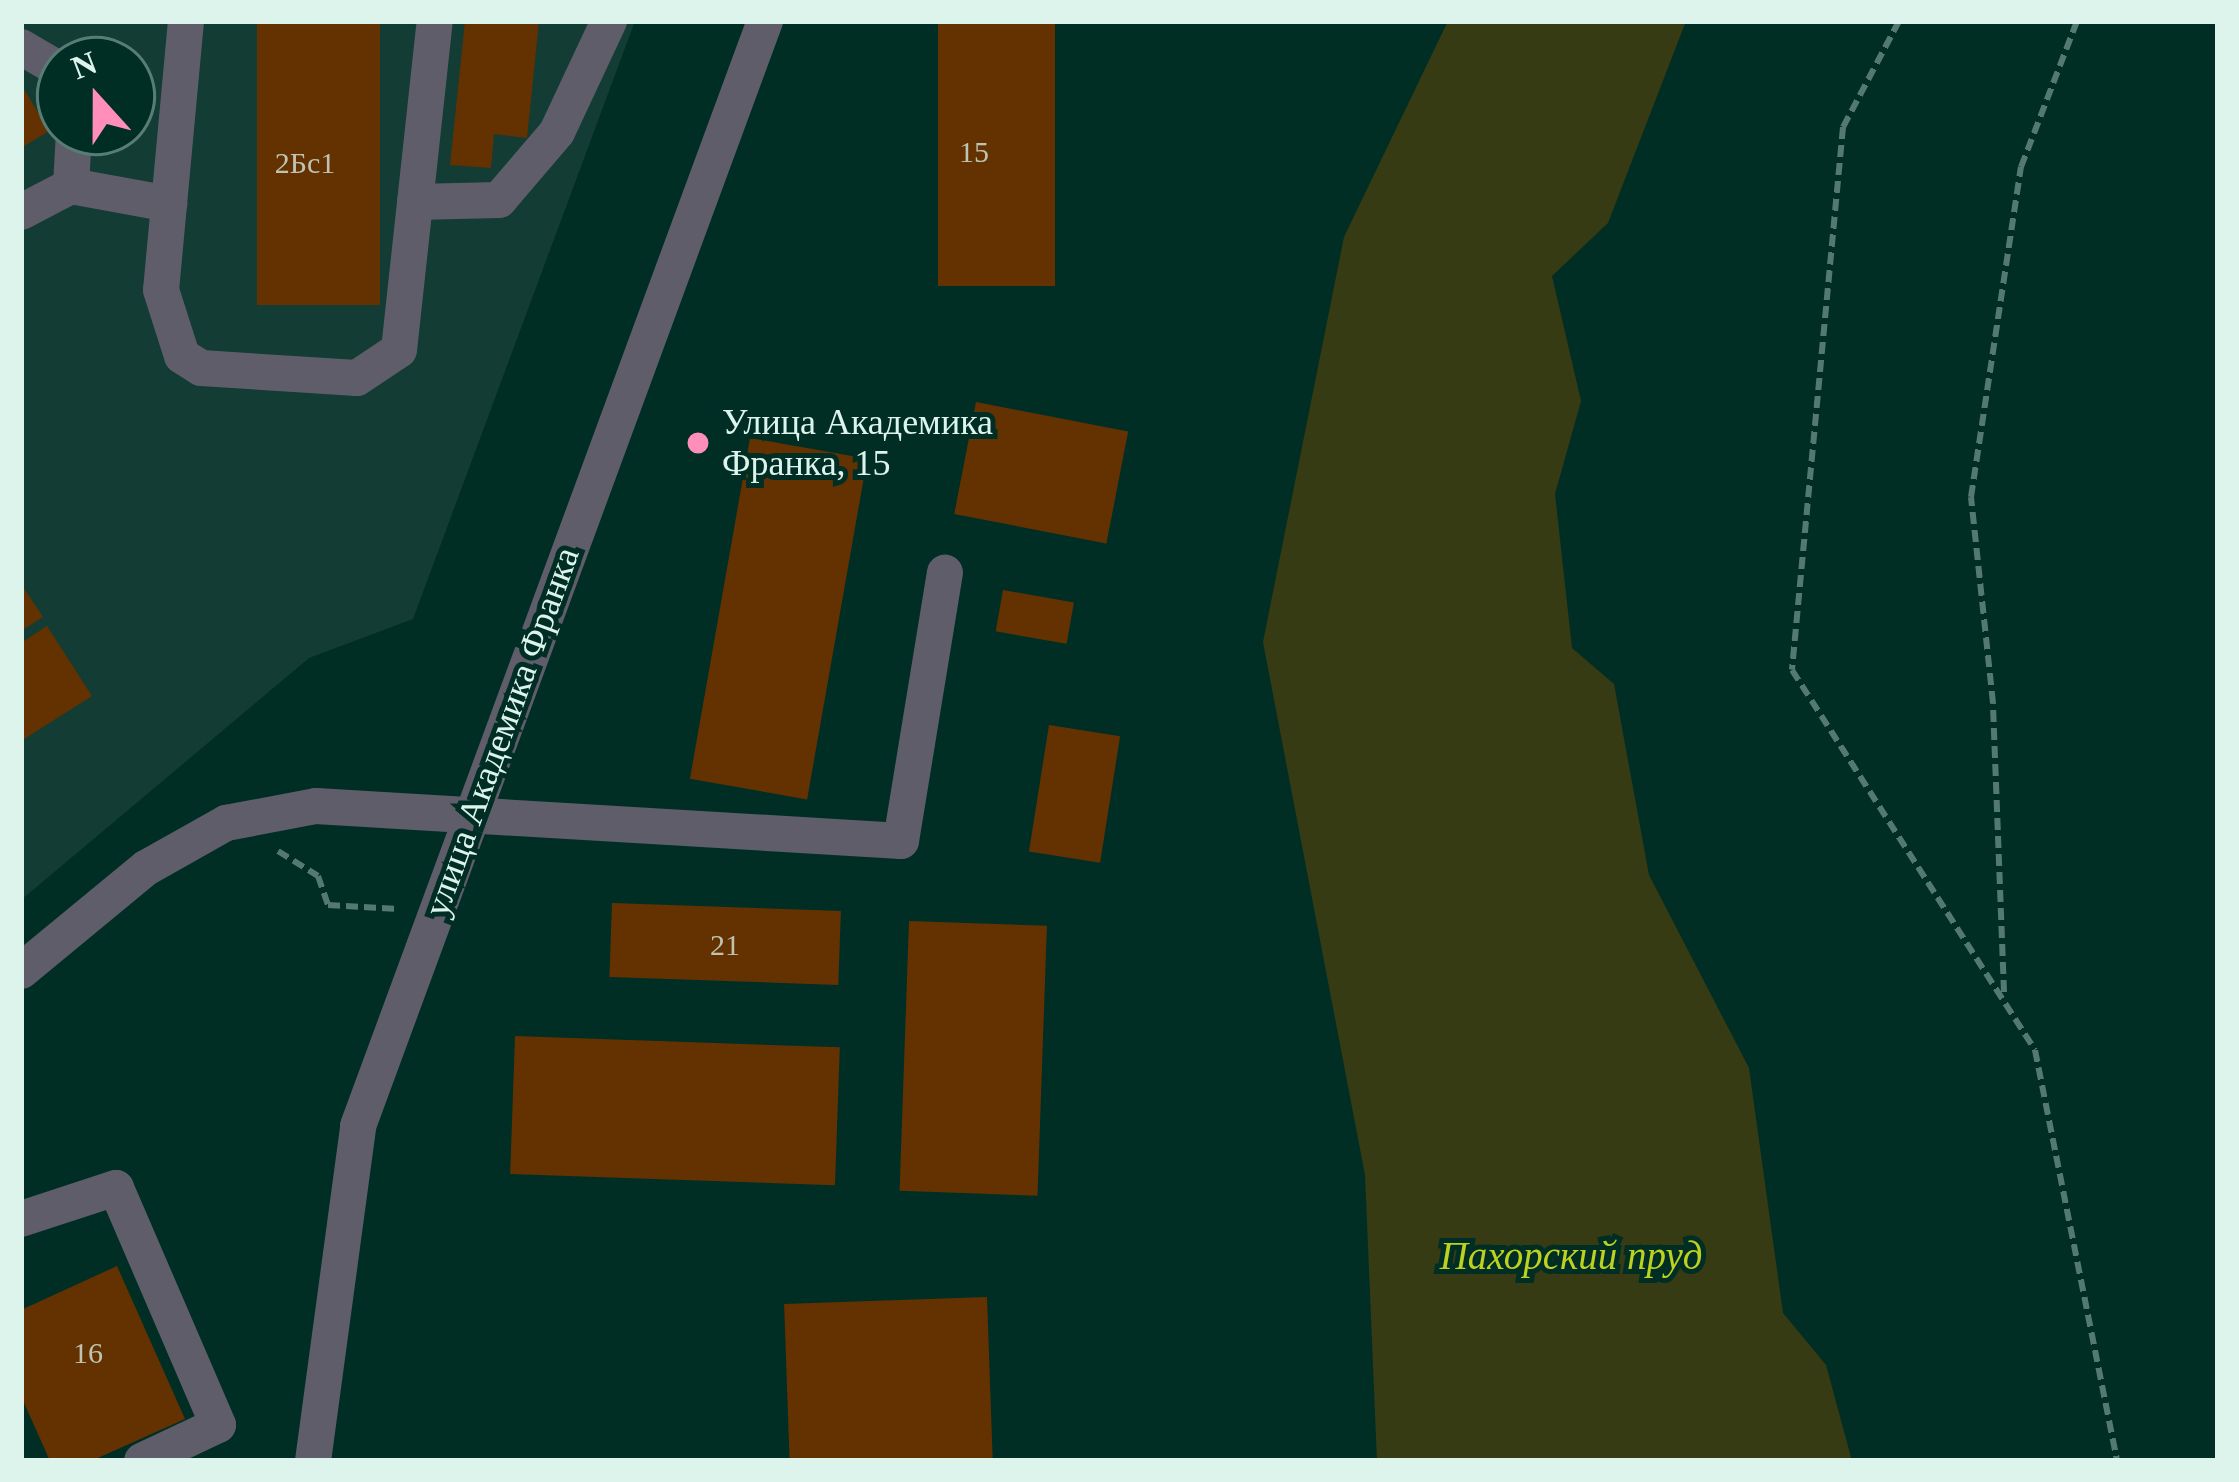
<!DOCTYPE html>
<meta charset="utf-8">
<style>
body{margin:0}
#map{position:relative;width:2239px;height:1482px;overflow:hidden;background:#002e25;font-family:Georgia,serif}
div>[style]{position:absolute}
.built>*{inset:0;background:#123c34}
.water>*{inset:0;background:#363b13}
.building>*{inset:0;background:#643201;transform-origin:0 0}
.path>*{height:6px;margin-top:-3px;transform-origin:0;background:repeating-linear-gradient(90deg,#547971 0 12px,transparent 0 18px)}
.minor>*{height:36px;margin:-18px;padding:0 18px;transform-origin:18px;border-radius:18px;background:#605d6b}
.dots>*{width:33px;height:33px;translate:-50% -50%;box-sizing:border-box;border:6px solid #002e25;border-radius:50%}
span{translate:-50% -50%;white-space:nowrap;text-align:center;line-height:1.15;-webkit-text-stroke:10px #002e25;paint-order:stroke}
.number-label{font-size:30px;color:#bfc4b2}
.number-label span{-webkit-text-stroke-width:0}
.poi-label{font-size:36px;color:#ddf4ed}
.left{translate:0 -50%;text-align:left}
.street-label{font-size:36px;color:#ddf4ed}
.water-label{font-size:39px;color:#bed11e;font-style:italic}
.frame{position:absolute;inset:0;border:24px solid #ddf4ed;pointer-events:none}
.north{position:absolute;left:36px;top:36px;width:120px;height:120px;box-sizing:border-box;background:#002e25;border:3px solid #587d75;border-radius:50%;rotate:339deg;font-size:33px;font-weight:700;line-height:48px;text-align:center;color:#ddf4ed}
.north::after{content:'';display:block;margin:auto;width:42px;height:54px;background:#ff8eba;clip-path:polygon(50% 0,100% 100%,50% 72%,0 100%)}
</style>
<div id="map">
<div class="built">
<i style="clip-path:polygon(evenodd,21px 21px,635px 21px,413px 619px,309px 658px,21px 900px,21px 21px,60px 60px,132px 60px,132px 132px,60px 132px,60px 60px)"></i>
</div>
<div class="water">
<i style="clip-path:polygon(1448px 21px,1686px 21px,1608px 223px,1552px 276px,1581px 401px,1555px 494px,1572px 648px,1614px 684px,1649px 875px,1749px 1068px,1783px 1313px,1826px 1365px,1852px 1461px,1377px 1461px,1365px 1175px,1263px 642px,1344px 237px)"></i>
</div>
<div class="building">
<i style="left:257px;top:21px;width:123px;height:284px"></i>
<i style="clip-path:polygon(465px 21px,539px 21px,527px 138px,494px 134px,491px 168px,450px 165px)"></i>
<i style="left:938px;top:21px;width:117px;height:265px"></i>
<i style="clip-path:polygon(21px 84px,49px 131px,21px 148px)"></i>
<i style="left:976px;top:402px;width:155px;height:114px;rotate:11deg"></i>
<i style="left:750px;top:438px;width:119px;height:346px;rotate:10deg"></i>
<i style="clip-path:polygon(21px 584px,43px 617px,21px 631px)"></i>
<i style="left:1003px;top:590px;width:72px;height:42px;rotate:10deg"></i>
<i style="clip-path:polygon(47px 626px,92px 696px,21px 741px,21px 643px)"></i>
<i style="left:1049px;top:725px;width:72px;height:128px;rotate:9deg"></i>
<i style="left:612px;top:903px;width:229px;height:74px;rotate:2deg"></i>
<i style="left:909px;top:921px;width:138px;height:270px;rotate:2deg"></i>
<i style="left:515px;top:1036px;width:325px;height:138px;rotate:2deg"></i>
<i style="clip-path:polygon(117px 1266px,185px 1419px,91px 1461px,50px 1461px,21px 1396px,21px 1310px)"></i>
<i style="left:987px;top:1297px;width:164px;height:203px;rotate:88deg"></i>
</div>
<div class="path">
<i style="left:1899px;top:21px;width:120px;rotate:117.8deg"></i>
<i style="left:1843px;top:127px;width:545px;rotate:95.37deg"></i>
<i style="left:1792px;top:670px;width:451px;rotate:57.4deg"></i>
<i style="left:2035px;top:1050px;width:419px;rotate:78.7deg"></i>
<i style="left:278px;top:851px;width:47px;rotate:32deg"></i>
<i style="left:318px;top:876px;width:31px;rotate:71deg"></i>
<i style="left:328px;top:905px;width:70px;rotate:3.3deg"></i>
<i style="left:2004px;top:992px;width:289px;rotate:-92.2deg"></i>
<i style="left:1993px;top:703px;width:207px;rotate:-96.1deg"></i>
<i style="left:1971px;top:497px;width:334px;rotate:-81.4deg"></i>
<i style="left:2021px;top:167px;width:156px;rotate:-69deg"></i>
</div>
<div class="minor">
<i style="left:186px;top:21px;width:270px;rotate:95.3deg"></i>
<i style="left:161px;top:290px;width:69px;rotate:72.3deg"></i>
<i style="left:182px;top:356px;width:22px;rotate:32deg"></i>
<i style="left:201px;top:368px;width:156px;rotate:3.7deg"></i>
<i style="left:357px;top:378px;width:50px;rotate:-33.7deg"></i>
<i style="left:399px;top:350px;width:331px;rotate:-83.8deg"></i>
<i style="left:21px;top:47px;width:45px;rotate:30.5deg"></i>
<i style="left:71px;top:186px;width:54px;rotate:-86.8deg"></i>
<i style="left:415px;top:202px;width:84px;rotate:-1.4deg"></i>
<i style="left:499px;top:200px;width:89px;rotate:-49.5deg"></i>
<i style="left:557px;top:132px;width:123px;rotate:-64.9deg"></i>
<i style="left:21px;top:212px;width:56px;rotate:-27.5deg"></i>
<i style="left:71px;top:186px;width:100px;rotate:10.4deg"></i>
<i style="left:21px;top:971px;width:162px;rotate:-39.5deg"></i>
<i style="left:146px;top:868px;width:92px;rotate:-29.4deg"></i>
<i style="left:226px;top:823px;width:92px;rotate:-10.7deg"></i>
<i style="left:316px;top:806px;width:586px;rotate:3.42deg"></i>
<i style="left:901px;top:841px;width:272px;rotate:-80.7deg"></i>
<i style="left:21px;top:1219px;width:100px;rotate:-18.1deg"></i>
<i style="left:116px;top:1188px;width:258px;rotate:66.7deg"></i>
<i style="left:218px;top:1425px;width:84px;rotate:154.7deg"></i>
<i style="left:313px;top:1461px;width:338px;rotate:-82.3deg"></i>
<i style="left:358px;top:1126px;width:1178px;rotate:-69.78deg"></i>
</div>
<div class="dots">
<i style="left:698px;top:443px;background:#ff8eba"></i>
</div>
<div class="number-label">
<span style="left:974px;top:152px">15</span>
<span style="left:305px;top:163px">2Бс1</span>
<span style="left:725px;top:945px">21</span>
<span style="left:88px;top:1353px">16</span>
</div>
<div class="poi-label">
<span class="left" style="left:722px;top:443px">Улица Академика<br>Франка, 15</span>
</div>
<div class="street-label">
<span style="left:502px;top:732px;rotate:-70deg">улица Академика Франка</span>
</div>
<div class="water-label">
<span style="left:1571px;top:1256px">Пахорский пруд</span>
</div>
<div class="frame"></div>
<div class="north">N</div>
</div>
